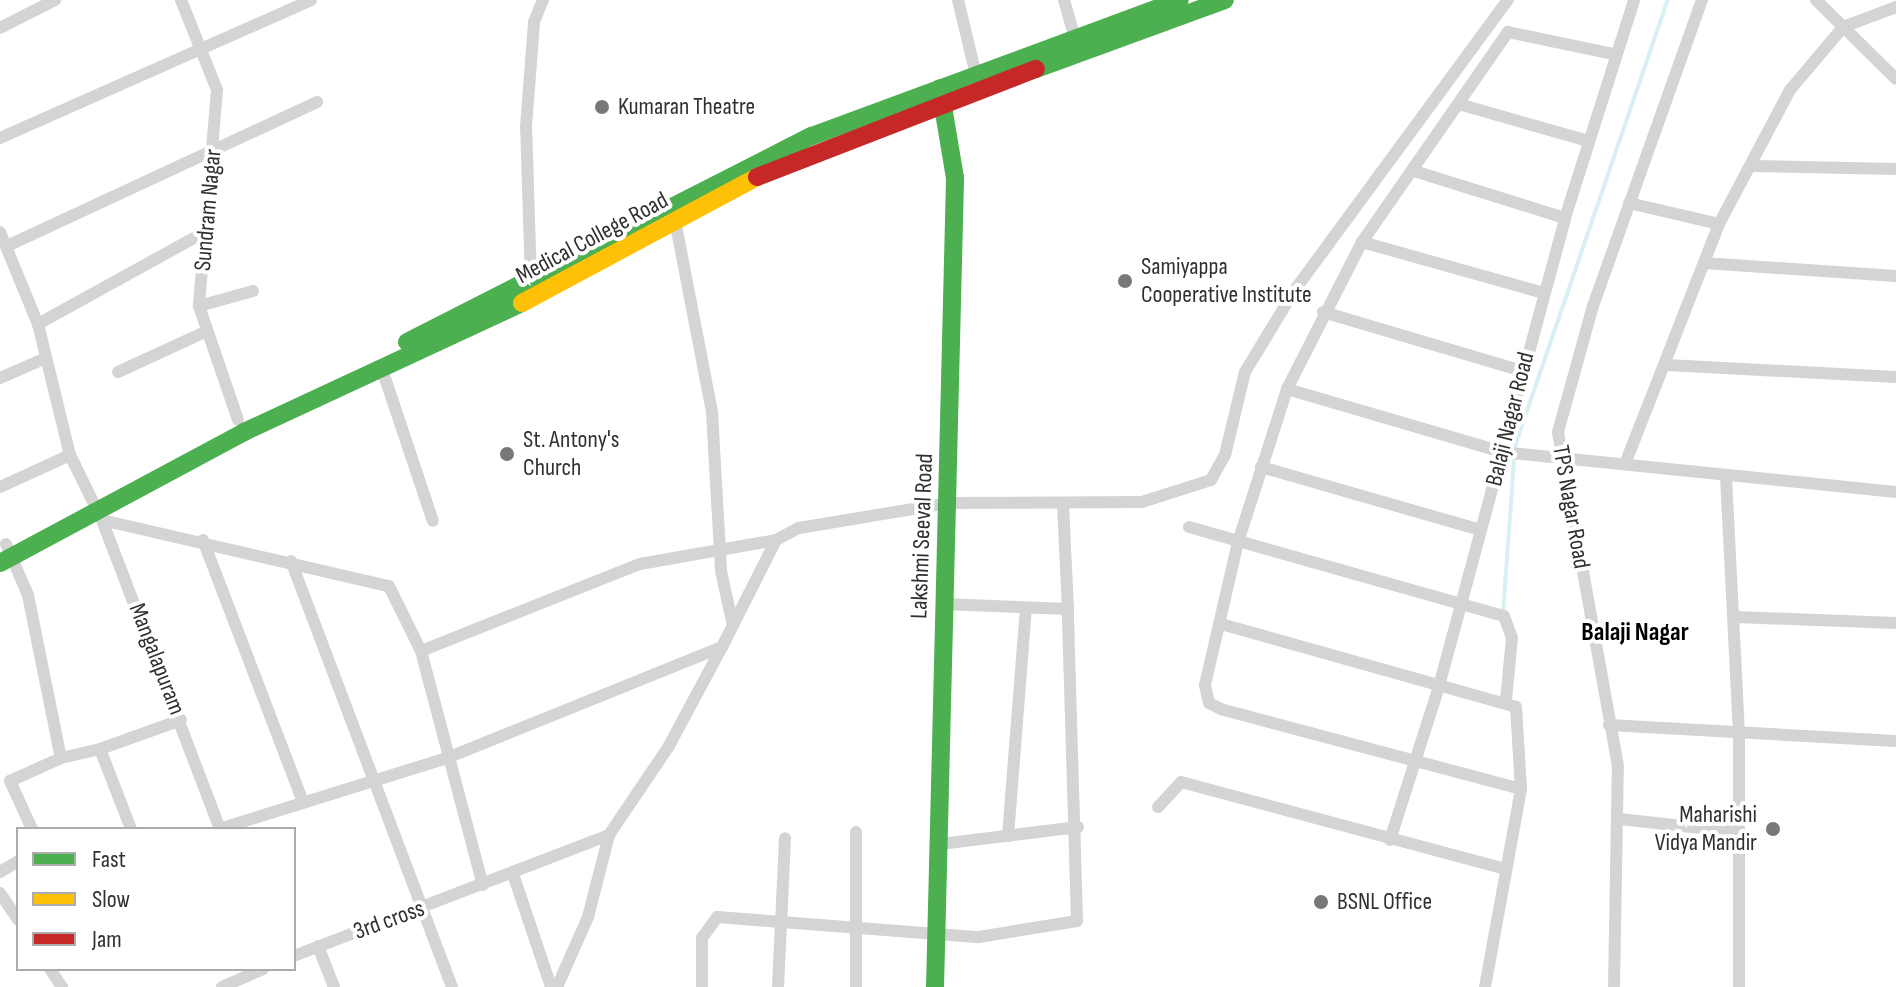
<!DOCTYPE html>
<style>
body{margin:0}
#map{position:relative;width:1896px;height:987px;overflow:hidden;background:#fff;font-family:"Sofia Sans Condensed",sans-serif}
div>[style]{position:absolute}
.stream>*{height:4px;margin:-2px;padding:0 2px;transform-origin:2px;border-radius:2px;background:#d8eff4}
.street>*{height:12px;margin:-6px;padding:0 6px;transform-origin:6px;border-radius:6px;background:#d4d4d4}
.fast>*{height:18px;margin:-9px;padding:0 9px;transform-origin:9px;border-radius:9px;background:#4caf50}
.slow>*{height:18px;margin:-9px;padding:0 9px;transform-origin:9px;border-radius:9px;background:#ffc107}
.jam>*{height:18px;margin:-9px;padding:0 9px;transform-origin:9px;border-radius:9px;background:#c62828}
.dots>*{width:22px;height:22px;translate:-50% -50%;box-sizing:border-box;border:4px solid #fff;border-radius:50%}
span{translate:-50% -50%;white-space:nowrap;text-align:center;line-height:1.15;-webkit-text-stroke:8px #fff;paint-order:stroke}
.poi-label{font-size:24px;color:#303030}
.left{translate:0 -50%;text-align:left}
.right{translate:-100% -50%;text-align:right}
.street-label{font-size:24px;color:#303030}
.neighbourhood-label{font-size:26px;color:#000;font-weight:700}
.legend{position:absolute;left:16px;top:827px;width:280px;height:144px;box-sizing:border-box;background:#fff;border:2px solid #acacac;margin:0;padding:10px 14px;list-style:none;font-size:24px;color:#303030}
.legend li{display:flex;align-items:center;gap:16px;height:40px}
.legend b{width:40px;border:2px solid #acacac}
</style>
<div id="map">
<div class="stream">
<i style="left:1503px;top:614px;width:168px;rotate:-85.9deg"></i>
<i style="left:1515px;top:446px;width:472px;rotate:-71.1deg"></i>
</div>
<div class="street">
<i style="left:181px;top:0;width:97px;rotate:68.2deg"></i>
<i style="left:217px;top:90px;width:217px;rotate:94.8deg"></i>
<i style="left:199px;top:306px;width:120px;rotate:71.1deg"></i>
<i style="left:958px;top:0;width:77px;rotate:76.5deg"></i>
<i style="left:1064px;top:0;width:37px;rotate:74deg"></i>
<i style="left:1816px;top:0;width:112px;rotate:44.6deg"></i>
<i style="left:0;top:28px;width:62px;rotate:-27deg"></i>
<i style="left:1462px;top:105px;width:131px;rotate:15.9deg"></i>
<i style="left:0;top:138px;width:340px;rotate:-23.9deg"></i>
<i style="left:1751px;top:166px;width:145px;rotate:1.2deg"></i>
<i style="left:1414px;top:171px;width:158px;rotate:17.3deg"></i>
<i style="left:1629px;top:203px;width:92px;rotate:13.1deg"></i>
<i style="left:675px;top:220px;width:197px;rotate:79.1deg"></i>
<i style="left:712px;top:413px;width:158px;rotate:86.7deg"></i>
<i style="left:721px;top:571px;width:56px;rotate:77.7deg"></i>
<i style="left:0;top:232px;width:100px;rotate:67.6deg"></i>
<i style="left:38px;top:324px;width:135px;rotate:76.3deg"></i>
<i style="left:70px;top:455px;width:72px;rotate:63.8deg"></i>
<i style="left:102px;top:520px;width:325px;rotate:69.1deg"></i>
<i style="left:1362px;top:242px;width:189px;rotate:15.7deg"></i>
<i style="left:7px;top:246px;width:342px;rotate:-24.9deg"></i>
<i style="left:1704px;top:263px;width:192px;rotate:3.9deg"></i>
<i style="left:531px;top:282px;width:155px;rotate:-91.8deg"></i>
<i style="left:526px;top:127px;width:105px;rotate:-85.6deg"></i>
<i style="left:534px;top:22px;width:24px;rotate:-68deg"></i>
<i style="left:199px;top:306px;width:56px;rotate:-15.5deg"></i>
<i style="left:1323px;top:312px;width:208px;rotate:16.5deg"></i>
<i style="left:38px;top:324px;width:191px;rotate:-28.9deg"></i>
<i style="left:1667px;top:365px;width:229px;rotate:3deg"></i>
<i style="left:382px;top:369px;width:160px;rotate:71.5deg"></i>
<i style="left:118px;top:372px;width:96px;rotate:-24.7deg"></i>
<i style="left:0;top:378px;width:50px;rotate:-23.5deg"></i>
<i style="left:1287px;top:389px;width:224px;rotate:16.3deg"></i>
<i style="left:1502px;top:452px;width:396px;rotate:5.8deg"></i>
<i style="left:1625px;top:464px;width:258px;rotate:-68.6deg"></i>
<i style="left:1719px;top:224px;width:152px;rotate:-62.1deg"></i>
<i style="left:1790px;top:90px;width:82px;rotate:-49.9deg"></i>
<i style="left:1843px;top:27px;width:57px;rotate:-20.7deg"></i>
<i style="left:1261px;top:467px;width:229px;rotate:16deg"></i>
<i style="left:1726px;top:477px;width:257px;rotate:87.1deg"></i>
<i style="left:1739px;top:734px;width:253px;rotate:90deg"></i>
<i style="left:0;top:487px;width:77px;rotate:-24.6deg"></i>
<i style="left:1063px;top:504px;width:105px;rotate:87.3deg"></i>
<i style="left:102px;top:520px;width:294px;rotate:13deg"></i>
<i style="left:389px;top:586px;width:72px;rotate:63.8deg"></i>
<i style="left:421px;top:651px;width:242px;rotate:75.2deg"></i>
<i style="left:1189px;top:527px;width:327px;rotate:15.8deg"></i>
<i style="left:1504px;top:616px;width:23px;rotate:70deg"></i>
<i style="left:1512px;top:638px;width:62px;rotate:95.5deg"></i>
<i style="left:203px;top:540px;width:277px;rotate:69.1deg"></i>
<i style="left:6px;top:544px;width:56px;rotate:66.7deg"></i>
<i style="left:28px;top:595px;width:166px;rotate:78.6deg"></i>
<i style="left:61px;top:758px;width:40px;rotate:-13deg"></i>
<i style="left:100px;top:749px;width:86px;rotate:68.8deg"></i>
<i style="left:291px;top:561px;width:455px;rotate:69.3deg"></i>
<i style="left:1735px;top:617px;width:161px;rotate:2.1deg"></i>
<i style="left:1221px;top:624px;width:306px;rotate:15.7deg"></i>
<i style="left:1516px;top:707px;width:82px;rotate:86.5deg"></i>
<i style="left:1521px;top:789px;width:201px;rotate:100.3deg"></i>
<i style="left:722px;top:647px;width:120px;rotate:-63.2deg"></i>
<i style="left:776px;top:540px;width:26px;rotate:-28deg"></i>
<i style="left:799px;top:528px;width:151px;rotate:-9.5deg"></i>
<i style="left:948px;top:503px;width:194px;rotate:-0.3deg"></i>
<i style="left:1142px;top:502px;width:72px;rotate:-17.7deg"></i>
<i style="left:1211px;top:480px;width:29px;rotate:-61deg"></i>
<i style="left:1225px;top:455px;width:85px;rotate:-76.5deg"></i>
<i style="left:1245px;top:372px;width:95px;rotate:-58.8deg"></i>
<i style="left:1294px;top:291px;width:361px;rotate:-53.7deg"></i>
<i style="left:421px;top:651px;width:236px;rotate:-21.7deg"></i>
<i style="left:640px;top:564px;width:138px;rotate:-10deg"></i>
<i style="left:1609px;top:725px;width:287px;rotate:3.2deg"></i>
<i style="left:100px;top:749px;width:86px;rotate:-19.7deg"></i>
<i style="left:1521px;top:789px;width:310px;rotate:-165.1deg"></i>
<i style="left:1221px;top:709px;width:13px;rotate:-153deg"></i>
<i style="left:1209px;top:703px;width:18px;rotate:-103deg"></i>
<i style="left:1205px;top:685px;width:147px;rotate:-77deg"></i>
<i style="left:1238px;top:542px;width:161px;rotate:-72.2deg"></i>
<i style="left:1287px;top:389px;width:165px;rotate:-63deg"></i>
<i style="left:1362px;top:242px;width:256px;rotate:-55.2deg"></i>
<i style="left:1508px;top:32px;width:107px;rotate:11.8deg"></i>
<i style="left:1158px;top:807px;width:34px;rotate:-47deg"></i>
<i style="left:1181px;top:782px;width:336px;rotate:15deg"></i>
<i style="left:1620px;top:819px;width:117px;rotate:6.4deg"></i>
<i style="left:32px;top:829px;width:53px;rotate:-114.6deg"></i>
<i style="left:10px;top:781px;width:56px;rotate:-24.3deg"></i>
<i style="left:219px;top:829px;width:239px;rotate:-17.3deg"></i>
<i style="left:447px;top:758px;width:297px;rotate:-22deg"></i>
<i style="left:722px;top:647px;width:112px;rotate:118.2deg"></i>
<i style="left:669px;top:746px;width:107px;rotate:124deg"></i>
<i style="left:609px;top:835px;width:337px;rotate:159deg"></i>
<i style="left:856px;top:832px;width:155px;rotate:90deg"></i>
<i style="left:1008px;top:836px;width:229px;rotate:-85.5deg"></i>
<i style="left:1390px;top:840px;width:162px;rotate:-72.3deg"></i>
<i style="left:1439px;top:686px;width:485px;rotate:-74.9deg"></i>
<i style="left:1565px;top:218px;width:229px;rotate:-72.4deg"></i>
<i style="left:940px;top:844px;width:139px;rotate:-7deg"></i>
<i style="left:0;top:872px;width:21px;rotate:-31deg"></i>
<i style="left:513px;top:874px;width:119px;rotate:71.4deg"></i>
<i style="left:0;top:893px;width:32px;rotate:56deg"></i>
<i style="left:318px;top:946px;width:44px;rotate:68.7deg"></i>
<i style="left:50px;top:969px;width:22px;rotate:56deg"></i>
<i style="left:222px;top:987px;width:45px;rotate:-23.7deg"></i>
<i style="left:557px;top:987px;width:77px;rotate:-66.1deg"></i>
<i style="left:588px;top:917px;width:85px;rotate:-75.6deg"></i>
<i style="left:702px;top:987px;width:49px;rotate:-90deg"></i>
<i style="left:702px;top:938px;width:26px;rotate:-54deg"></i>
<i style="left:717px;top:917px;width:263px;rotate:4.4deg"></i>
<i style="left:979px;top:937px;width:99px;rotate:-9.3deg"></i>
<i style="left:1077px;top:921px;width:312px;rotate:-91.7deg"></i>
<i style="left:1068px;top:609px;width:125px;rotate:-177.7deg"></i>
<i style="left:778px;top:987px;width:149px;rotate:-87.3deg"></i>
<i style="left:1614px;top:987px;width:221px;rotate:-89deg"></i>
<i style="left:1618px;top:766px;width:339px;rotate:-100.2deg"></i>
<i style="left:1558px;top:432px;width:131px;rotate:-74.5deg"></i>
<i style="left:1593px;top:306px;width:325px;rotate:-70.4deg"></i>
</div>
<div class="fast">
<i style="left:1036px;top:69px;width:201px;rotate:-20.1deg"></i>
<i style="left:407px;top:342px;width:454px;rotate:-27deg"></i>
<i style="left:812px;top:136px;width:392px;rotate:-20.3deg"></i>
<i style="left:0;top:563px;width:277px;rotate:-28.2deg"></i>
<i style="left:244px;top:432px;width:306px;rotate:-24.9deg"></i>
<i style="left:935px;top:987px;width:809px;rotate:-88.58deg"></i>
<i style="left:955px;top:178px;width:91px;rotate:-99.5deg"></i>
</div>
<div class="slow">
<i style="left:522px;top:303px;width:267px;rotate:-28.2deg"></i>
</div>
<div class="jam">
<i style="left:757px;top:177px;width:299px;rotate:-21.2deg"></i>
</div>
<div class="dots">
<i style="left:602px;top:107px;background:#787878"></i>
<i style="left:1125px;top:281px;background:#787878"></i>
<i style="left:507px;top:454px;background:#787878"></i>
<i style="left:1773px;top:829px;background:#787878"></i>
<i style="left:1321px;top:902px;background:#787878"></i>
</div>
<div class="poi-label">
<span class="left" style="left:618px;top:107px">Kumaran Theatre</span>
<span class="left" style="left:1141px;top:281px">Samiyappa<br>Cooperative Institute</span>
<span class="left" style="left:523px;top:454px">St. Antony's<br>Church</span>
<span class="right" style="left:1757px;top:829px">Maharishi<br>Vidya Mandir</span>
<span class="left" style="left:1337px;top:902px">BSNL Office</span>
</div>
<div class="street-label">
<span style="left:208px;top:210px;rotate:-85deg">Sundram Nagar</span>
<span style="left:592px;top:238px;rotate:-28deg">Medical College Road</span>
<span style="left:1510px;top:419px;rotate:-76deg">Balaji Nagar Road</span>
<span style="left:1571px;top:507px;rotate:80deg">TPS Nagar Road</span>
<span style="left:922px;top:536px;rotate:-88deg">Lakshmi Seeval Road</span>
<span style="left:157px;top:659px;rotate:69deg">Mangalapuram</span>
<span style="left:389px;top:920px;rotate:-20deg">3rd cross</span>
</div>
<div class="neighbourhood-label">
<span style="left:1635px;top:633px">Balaji Nagar</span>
</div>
<ul class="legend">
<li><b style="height:10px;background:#4caf50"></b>Fast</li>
<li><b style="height:10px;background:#ffc107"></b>Slow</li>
<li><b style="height:10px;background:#c62828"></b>Jam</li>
</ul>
</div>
